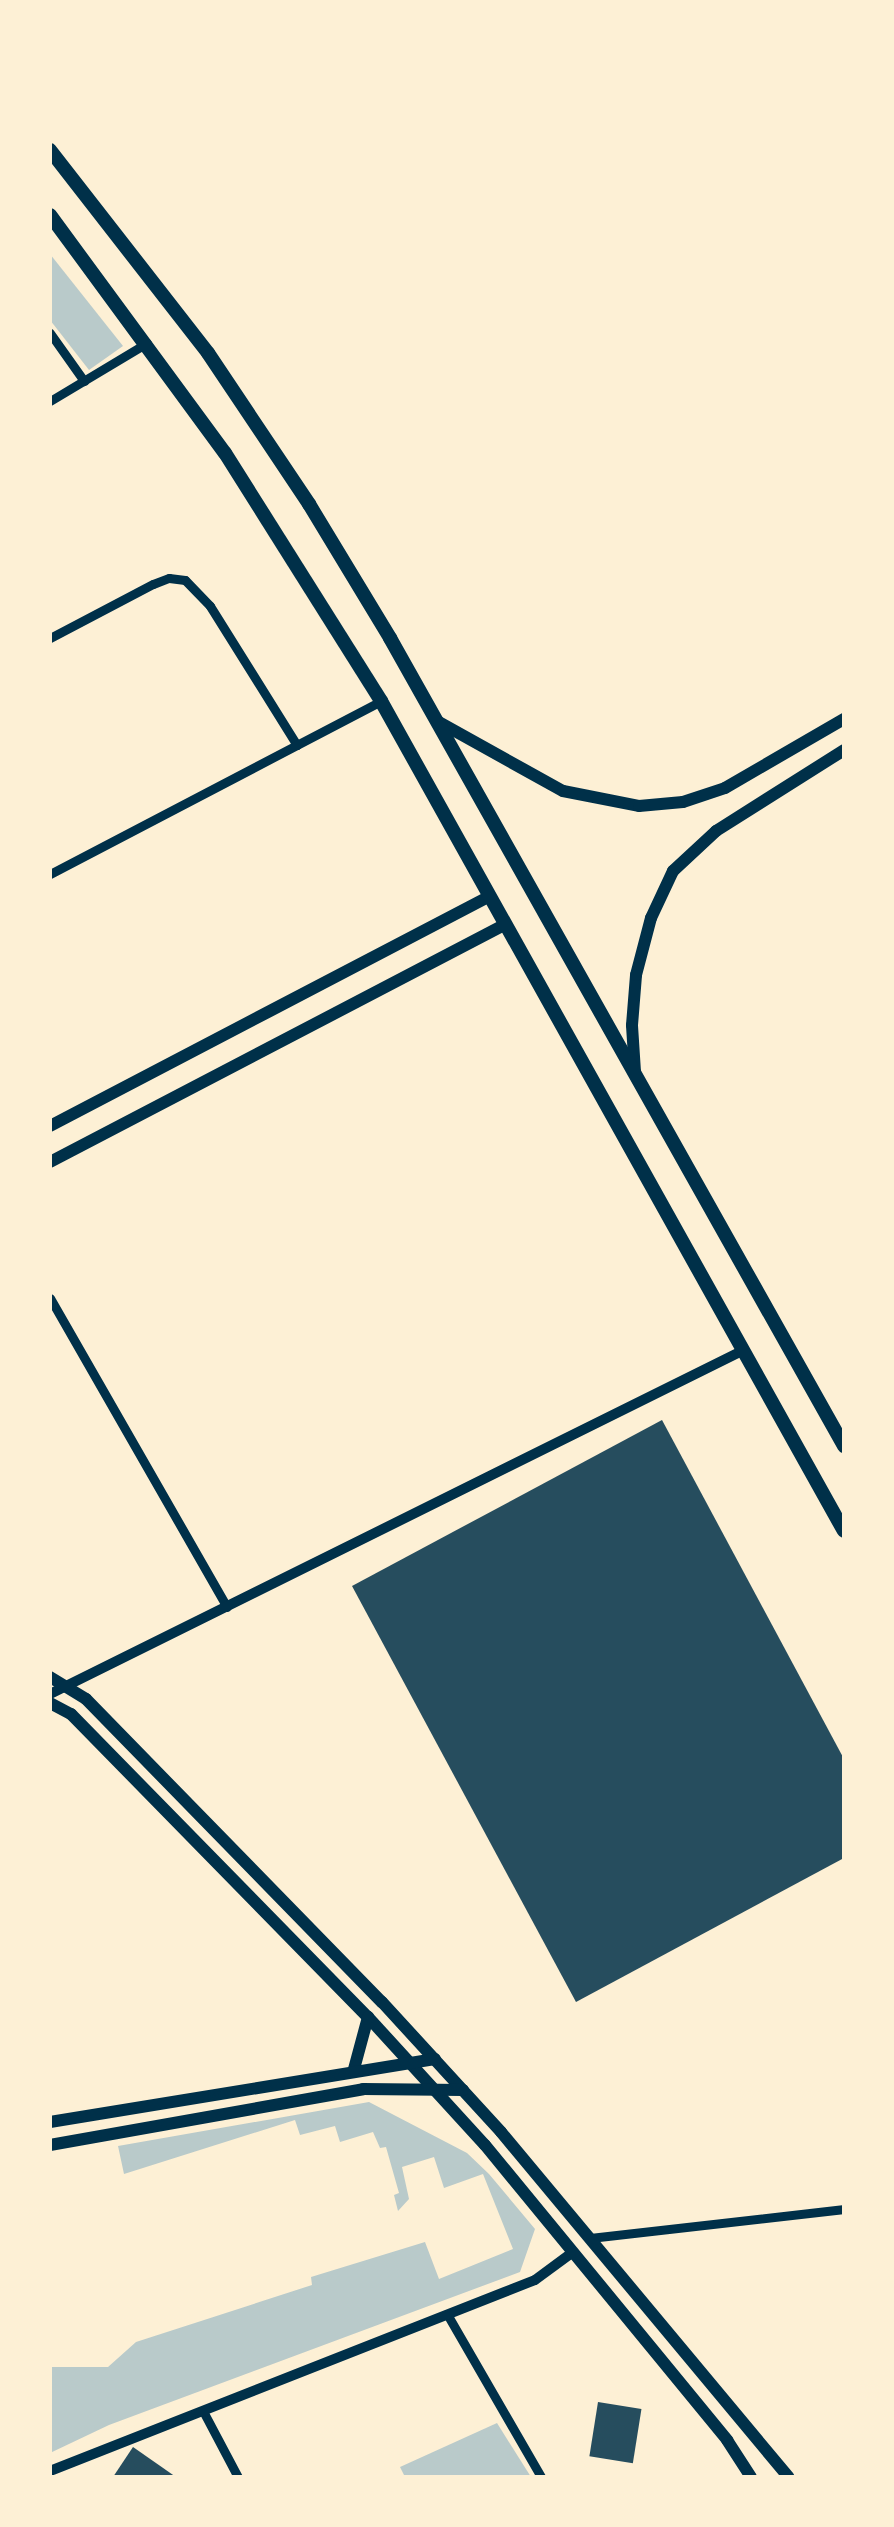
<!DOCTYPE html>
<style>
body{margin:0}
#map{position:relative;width:894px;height:2527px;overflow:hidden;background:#fdf0d5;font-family:"IBM Plex Sans",sans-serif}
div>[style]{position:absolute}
.green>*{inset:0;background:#b9caca}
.building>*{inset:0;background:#264d5e;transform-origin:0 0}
.minor>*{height:9px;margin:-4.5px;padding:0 4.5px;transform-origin:4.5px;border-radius:4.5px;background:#003049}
.tertiary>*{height:10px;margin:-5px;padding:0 5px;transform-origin:5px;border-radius:5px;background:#003049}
.secondary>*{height:12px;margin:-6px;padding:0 6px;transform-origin:6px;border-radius:6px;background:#003049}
.trunk>*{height:14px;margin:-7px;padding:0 7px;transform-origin:7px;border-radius:7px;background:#003049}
span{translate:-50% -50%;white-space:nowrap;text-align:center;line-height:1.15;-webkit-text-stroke:10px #fdf0d5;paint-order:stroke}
.frame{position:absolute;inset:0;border:52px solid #fdf0d5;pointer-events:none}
</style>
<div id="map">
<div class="green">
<i style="clip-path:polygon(50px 254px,123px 346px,89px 370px,50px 320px)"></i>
<i style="clip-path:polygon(369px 2102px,467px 2153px,489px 2174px,535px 2229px,520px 2272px,109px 2425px,50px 2453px,50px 2367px,108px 2367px,136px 2342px,312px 2285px,311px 2277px,425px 2242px,439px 2279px,513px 2249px,483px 2174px,444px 2188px,434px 2157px,402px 2167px,409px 2199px,398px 2211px,394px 2195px,399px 2193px,386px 2147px,380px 2148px,373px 2132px,340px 2142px,335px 2126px,300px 2135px,295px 2120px,124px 2174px,118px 2146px)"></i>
<i style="clip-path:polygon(497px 2423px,531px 2477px,405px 2477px,400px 2467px)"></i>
</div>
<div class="building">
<i style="clip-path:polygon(662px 1420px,844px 1759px,844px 1858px,576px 2002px,352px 1586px)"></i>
<i style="left:598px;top:2402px;width:44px;height:55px;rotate:9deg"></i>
<i style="clip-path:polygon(133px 2447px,176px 2477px,113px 2477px)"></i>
</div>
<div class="minor">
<i style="left:50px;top:333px;width:59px;rotate:54.7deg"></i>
<i style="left:50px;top:401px;width:113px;rotate:-30.9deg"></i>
<i style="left:50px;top:638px;width:116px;rotate:-27.7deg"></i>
<i style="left:153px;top:584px;width:17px;rotate:-21deg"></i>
<i style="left:169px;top:578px;width:16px;rotate:7deg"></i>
<i style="left:185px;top:580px;width:36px;rotate:46deg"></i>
<i style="left:210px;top:606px;width:164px;rotate:58deg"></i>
<i style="left:50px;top:874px;width:373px;rotate:-27.6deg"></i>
<i style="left:50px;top:1298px;width:356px;rotate:60.2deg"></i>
<i style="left:590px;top:2238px;width:256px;rotate:-6.5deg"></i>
<i style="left:447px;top:2314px;width:188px;rotate:60deg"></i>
<i style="left:203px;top:2411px;width:75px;rotate:62.1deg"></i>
</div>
<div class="tertiary">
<i style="left:50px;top:1694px;width:775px;rotate:-26.37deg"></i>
<i style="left:50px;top:2471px;width:521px;rotate:-21.5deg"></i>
<i style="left:535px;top:2280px;width:47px;rotate:-36.4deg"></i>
</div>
<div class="secondary">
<i style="left:437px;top:721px;width:144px;rotate:29.1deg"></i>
<i style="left:563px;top:791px;width:77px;rotate:11.2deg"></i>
<i style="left:639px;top:806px;width:44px;rotate:-5.2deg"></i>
<i style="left:683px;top:802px;width:44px;rotate:-18.4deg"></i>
<i style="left:725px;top:788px;width:138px;rotate:-30.1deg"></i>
<i style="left:635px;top:1072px;width:47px;rotate:-93.7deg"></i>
<i style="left:632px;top:1025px;width:50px;rotate:-85.4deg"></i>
<i style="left:636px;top:975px;width:59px;rotate:-75.3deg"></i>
<i style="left:651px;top:918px;width:52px;rotate:-64.9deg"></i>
<i style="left:673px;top:871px;width:59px;rotate:-42.9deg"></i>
<i style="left:716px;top:831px;width:151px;rotate:-32.3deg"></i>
<i style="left:50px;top:1126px;width:496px;rotate:-27.6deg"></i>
<i style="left:50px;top:1162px;width:514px;rotate:-27.56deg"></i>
<i style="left:50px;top:1677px;width:42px;rotate:31.4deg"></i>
<i style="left:86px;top:1699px;width:424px;rotate:45.7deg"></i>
<i style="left:382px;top:2002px;width:176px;rotate:47.5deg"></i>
<i style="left:501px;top:2132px;width:449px;rotate:50.2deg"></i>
<i style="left:50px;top:1703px;width:24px;rotate:28deg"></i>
<i style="left:71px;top:1714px;width:424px;rotate:45.6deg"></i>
<i style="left:368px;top:2017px;width:173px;rotate:47.6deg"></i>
<i style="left:485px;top:2145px;width:382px;rotate:50.6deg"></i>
<i style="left:727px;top:2440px;width:44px;rotate:57deg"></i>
<i style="left:354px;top:2069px;width:54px;rotate:-74.9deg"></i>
<i style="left:50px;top:2122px;width:390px;rotate:-9.3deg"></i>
<i style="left:50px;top:2145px;width:318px;rotate:-10.1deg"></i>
<i style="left:363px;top:2089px;width:100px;rotate:0.6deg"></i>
</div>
<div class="trunk">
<i style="left:50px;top:150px;width:257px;rotate:52.1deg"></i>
<i style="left:208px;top:353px;width:182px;rotate:56.2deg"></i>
<i style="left:309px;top:504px;width:157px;rotate:58.8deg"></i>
<i style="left:390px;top:638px;width:927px;rotate:60.67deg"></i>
<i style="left:50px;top:215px;width:295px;rotate:53.7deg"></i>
<i style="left:225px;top:453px;width:293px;rotate:57.8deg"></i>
<i style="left:381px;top:701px;width:950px;rotate:60.85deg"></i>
</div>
<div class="frame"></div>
</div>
